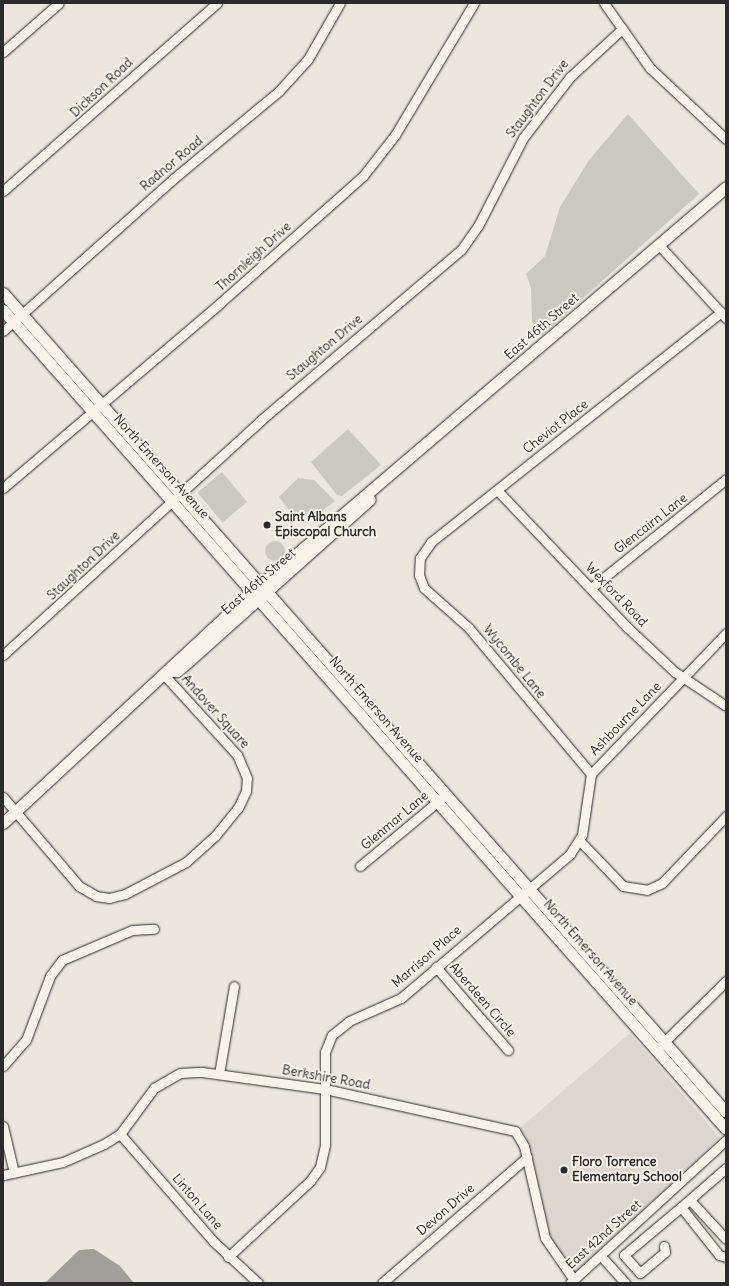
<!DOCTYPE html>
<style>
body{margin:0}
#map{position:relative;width:729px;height:1286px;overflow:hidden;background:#ebe7dd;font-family:Delius,sans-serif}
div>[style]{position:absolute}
.built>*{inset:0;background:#dbd7ce}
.green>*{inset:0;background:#cbc8bf;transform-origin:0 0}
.round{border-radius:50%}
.water>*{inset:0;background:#a29f98}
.roads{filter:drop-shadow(0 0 1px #2b2b2b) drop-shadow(0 0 1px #2b2b2b)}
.minor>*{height:9px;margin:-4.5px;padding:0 4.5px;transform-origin:4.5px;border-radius:4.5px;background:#f7f3e8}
.major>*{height:11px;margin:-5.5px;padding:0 5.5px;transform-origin:5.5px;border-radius:5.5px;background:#f7f3e8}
.dots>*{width:11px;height:11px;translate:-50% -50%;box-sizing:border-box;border:2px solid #f7f3e8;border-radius:50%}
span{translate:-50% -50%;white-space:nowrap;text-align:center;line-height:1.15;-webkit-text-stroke:4px #f7f3e8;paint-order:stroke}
.street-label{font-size:13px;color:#2b2b2b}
.poi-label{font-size:13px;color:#2b2b2b;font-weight:700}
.left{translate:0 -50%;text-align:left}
.frame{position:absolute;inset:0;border:4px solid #2b2b2b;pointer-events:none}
</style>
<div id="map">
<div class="built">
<i style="clip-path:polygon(630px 1033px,720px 1138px,575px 1274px,550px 1239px,526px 1136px,520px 1128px)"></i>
</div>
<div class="green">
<i style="clip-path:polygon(628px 114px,699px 194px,541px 336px,532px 322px,531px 288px,526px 274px,545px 256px,560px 207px,589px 160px)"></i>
<i style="clip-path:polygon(348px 429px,381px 465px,342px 496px,337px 495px,311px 462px)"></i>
<i style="left:222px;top:472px;width:39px;height:32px;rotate:50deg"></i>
<i style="clip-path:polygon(298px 478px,314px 480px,335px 501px,307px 523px,298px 522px,279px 497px)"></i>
<i class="round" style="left:265px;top:541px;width:20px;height:20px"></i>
</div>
<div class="water">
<i style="clip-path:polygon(94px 1249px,120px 1266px,134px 1283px,45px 1283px,79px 1250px)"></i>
</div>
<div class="roads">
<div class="minor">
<i style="left:604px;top:3px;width:80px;rotate:54.7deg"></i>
<i style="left:650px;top:68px;width:104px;rotate:43.1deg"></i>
<i style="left:3px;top:52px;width:74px;rotate:-41.2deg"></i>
<i style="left:3px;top:191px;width:285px;rotate:-41.3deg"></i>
<i style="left:659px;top:245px;width:99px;rotate:47.5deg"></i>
<i style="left:3px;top:331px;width:228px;rotate:-41.8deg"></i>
<i style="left:173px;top:179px;width:138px;rotate:-39.7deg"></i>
<i style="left:279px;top:91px;width:43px;rotate:-47.8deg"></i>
<i style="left:308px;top:59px;width:64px;rotate:-60.3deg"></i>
<i style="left:3px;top:488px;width:285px;rotate:-40.4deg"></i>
<i style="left:220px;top:303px;width:191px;rotate:-41.6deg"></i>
<i style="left:363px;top:176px;width:52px;rotate:-52deg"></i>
<i style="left:395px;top:135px;width:154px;rotate:-59.1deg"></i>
<i style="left:497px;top:490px;width:189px;rotate:46.5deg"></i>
<i style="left:627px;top:627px;width:66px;rotate:43.2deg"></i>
<i style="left:675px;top:672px;width:61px;rotate:33.7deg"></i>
<i style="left:591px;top:588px;width:174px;rotate:-38.9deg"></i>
<i style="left:3px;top:655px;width:349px;rotate:-42.3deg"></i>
<i style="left:261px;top:420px;width:262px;rotate:-40.4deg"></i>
<i style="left:461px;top:250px;width:29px;rotate:-55deg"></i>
<i style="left:478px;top:226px;width:99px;rotate:-62.9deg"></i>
<i style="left:523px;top:138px;width:77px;rotate:-52.4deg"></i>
<i style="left:570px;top:77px;width:71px;rotate:-42.7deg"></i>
<i style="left:591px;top:774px;width:190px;rotate:-129.9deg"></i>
<i style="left:469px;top:628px;width:60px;rotate:-138.4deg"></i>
<i style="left:424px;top:588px;width:14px;rotate:-111deg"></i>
<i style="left:419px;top:575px;width:17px;rotate:-87deg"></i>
<i style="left:420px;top:558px;width:19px;rotate:-55deg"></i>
<i style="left:431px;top:542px;width:370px;rotate:-38.4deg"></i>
<i style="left:3px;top:797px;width:117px;rotate:49.5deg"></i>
<i style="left:79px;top:886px;width:20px;rotate:30deg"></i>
<i style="left:96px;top:896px;width:13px;rotate:9deg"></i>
<i style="left:109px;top:898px;width:16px;rotate:-14deg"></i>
<i style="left:125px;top:894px;width:69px;rotate:-27.7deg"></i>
<i style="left:186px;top:862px;width:39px;rotate:-42deg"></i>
<i style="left:215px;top:836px;width:36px;rotate:-51deg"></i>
<i style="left:238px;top:808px;width:19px;rotate:-65deg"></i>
<i style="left:246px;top:791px;width:13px;rotate:-86deg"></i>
<i style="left:247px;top:778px;width:25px;rotate:-113deg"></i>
<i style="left:237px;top:755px;width:107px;rotate:-132.3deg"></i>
<i style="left:580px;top:841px;width:62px;rotate:46.3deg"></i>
<i style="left:623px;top:886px;width:24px;rotate:9deg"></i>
<i style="left:647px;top:890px;width:17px;rotate:-25deg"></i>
<i style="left:662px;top:883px;width:93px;rotate:-46.3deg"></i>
<i style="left:360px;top:866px;width:107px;rotate:-39.7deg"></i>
<i style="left:436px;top:967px;width:110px;rotate:49.1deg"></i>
<i style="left:660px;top:1046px;width:93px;rotate:-44.6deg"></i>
<i style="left:3px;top:1066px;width:35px;rotate:-49deg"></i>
<i style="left:26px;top:1040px;width:68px;rotate:-69.4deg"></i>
<i style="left:50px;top:976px;width:20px;rotate:-53deg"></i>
<i style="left:62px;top:960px;width:76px;rotate:-23.2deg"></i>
<i style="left:132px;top:930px;width:22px;rotate:-3deg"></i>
<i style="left:219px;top:1074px;width:89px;rotate:-80.3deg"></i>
<i style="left:3px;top:1126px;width:48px;rotate:76.8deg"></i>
<i style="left:120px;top:1134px;width:142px;rotate:49deg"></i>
<i style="left:213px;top:1241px;width:62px;rotate:43deg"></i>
<i style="left:726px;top:1168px;width:60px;rotate:139.1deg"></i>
<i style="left:681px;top:1207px;width:61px;rotate:51.6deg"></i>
<i style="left:719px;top:1255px;width:7px;rotate:16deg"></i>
<i style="left:3px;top:1175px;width:61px;rotate:-12.2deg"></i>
<i style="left:63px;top:1162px;width:45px;rotate:-23.7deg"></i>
<i style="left:104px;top:1144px;width:19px;rotate:-32deg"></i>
<i style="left:120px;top:1134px;width:57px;rotate:-53.5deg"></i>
<i style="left:154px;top:1088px;width:30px;rotate:-30deg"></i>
<i style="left:180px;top:1073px;width:22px;rotate:-3deg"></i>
<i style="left:202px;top:1072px;width:124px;rotate:7.9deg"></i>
<i style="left:325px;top:1089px;width:195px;rotate:12.5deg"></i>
<i style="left:515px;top:1131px;width:17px;rotate:59deg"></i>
<i style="left:524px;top:1146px;width:94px;rotate:77.1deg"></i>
<i style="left:545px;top:1238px;width:51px;rotate:55.4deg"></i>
<i style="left:690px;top:1200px;width:53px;rotate:47.3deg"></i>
<i style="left:664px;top:1246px;width:6px;rotate:81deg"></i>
<i style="left:665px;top:1252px;width:33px;rotate:140deg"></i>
<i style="left:640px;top:1273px;width:24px;rotate:-132deg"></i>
<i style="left:624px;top:1255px;width:75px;rotate:-40.1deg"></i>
<i style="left:601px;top:1256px;width:36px;rotate:48deg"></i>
<i style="left:228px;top:1257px;width:112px;rotate:-42.8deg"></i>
<i style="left:310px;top:1181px;width:17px;rotate:-54deg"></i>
<i style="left:320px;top:1167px;width:23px;rotate:-77deg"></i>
<i style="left:325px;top:1145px;width:93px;rotate:-90deg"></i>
<i style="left:325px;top:1052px;width:18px;rotate:-68deg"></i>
<i style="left:332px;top:1035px;width:22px;rotate:-39deg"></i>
<i style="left:349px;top:1021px;width:57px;rotate:-23.9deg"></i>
<i style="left:401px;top:998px;width:222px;rotate:-40.4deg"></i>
<i style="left:570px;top:854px;width:22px;rotate:-58deg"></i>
<i style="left:582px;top:835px;width:62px;rotate:-81.6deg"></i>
<i style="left:591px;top:774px;width:195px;rotate:-46.2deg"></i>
<i style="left:382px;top:1283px;width:192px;rotate:-41deg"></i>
<i style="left:570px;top:1283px;width:212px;rotate:-42.5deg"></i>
</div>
<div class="major">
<i style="left:3px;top:293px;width:1092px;rotate:48.56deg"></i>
<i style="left:3px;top:310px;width:1092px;rotate:48.56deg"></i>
<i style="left:170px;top:671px;width:7px"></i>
<i style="left:177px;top:671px;width:17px;rotate:-40deg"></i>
<i style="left:190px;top:660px;width:241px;rotate:-41.8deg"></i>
<i style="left:3px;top:823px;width:332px;rotate:-42.9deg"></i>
<i style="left:246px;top:597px;width:631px;rotate:-40.5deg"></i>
</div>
</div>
<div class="dots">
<i style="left:267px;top:525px;background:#2b2b2b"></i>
<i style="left:564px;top:1170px;background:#2b2b2b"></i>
</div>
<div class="street-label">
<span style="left:102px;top:88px;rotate:-43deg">Dickson Road</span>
<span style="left:538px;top:99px;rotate:-53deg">Staughton Drive</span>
<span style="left:172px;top:164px;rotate:-40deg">Radnor Road</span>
<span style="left:254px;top:257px;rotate:-42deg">Thornleigh Drive</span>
<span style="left:542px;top:327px;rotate:-41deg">East 46th Street</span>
<span style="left:325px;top:348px;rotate:-40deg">Staughton Drive</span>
<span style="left:556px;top:427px;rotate:-38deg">Cheviot Place</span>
<span style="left:161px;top:467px;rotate:48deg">North Emerson Avenue</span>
<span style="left:651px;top:524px;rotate:-38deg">Glencairn Lane</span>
<span style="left:84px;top:566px;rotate:-43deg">Staughton Drive</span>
<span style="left:259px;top:582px;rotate:-41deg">East 46th Street</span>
<span style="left:616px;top:595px;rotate:46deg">Wexford Road</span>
<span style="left:514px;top:662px;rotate:51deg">Wycombe Lane</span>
<span style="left:376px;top:710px;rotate:49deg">North Emerson Avenue</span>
<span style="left:215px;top:712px;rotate:48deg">Andover Square</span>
<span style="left:626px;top:719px;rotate:-46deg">Ashbourne Lane</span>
<span style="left:395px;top:821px;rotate:-40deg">Glenmar Lane</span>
<span style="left:590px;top:953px;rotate:49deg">North Emerson Avenue</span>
<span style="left:427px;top:957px;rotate:-41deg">Marrison Place</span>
<span style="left:482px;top:1000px;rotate:49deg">Aberdeen Circle</span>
<span style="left:326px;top:1078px;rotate:10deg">Berkshire Road</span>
<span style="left:197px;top:1202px;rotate:49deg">Linton Lane</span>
<span style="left:446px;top:1210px;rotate:-41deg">Devon Drive</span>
<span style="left:604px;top:1235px;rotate:-42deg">East 42nd Street</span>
</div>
<div class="poi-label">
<span class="left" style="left:275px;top:525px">Saint Albans<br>Episcopal Church</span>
<span class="left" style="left:572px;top:1170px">Floro Torrence<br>Elementary School</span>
</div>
<div class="frame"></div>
</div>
